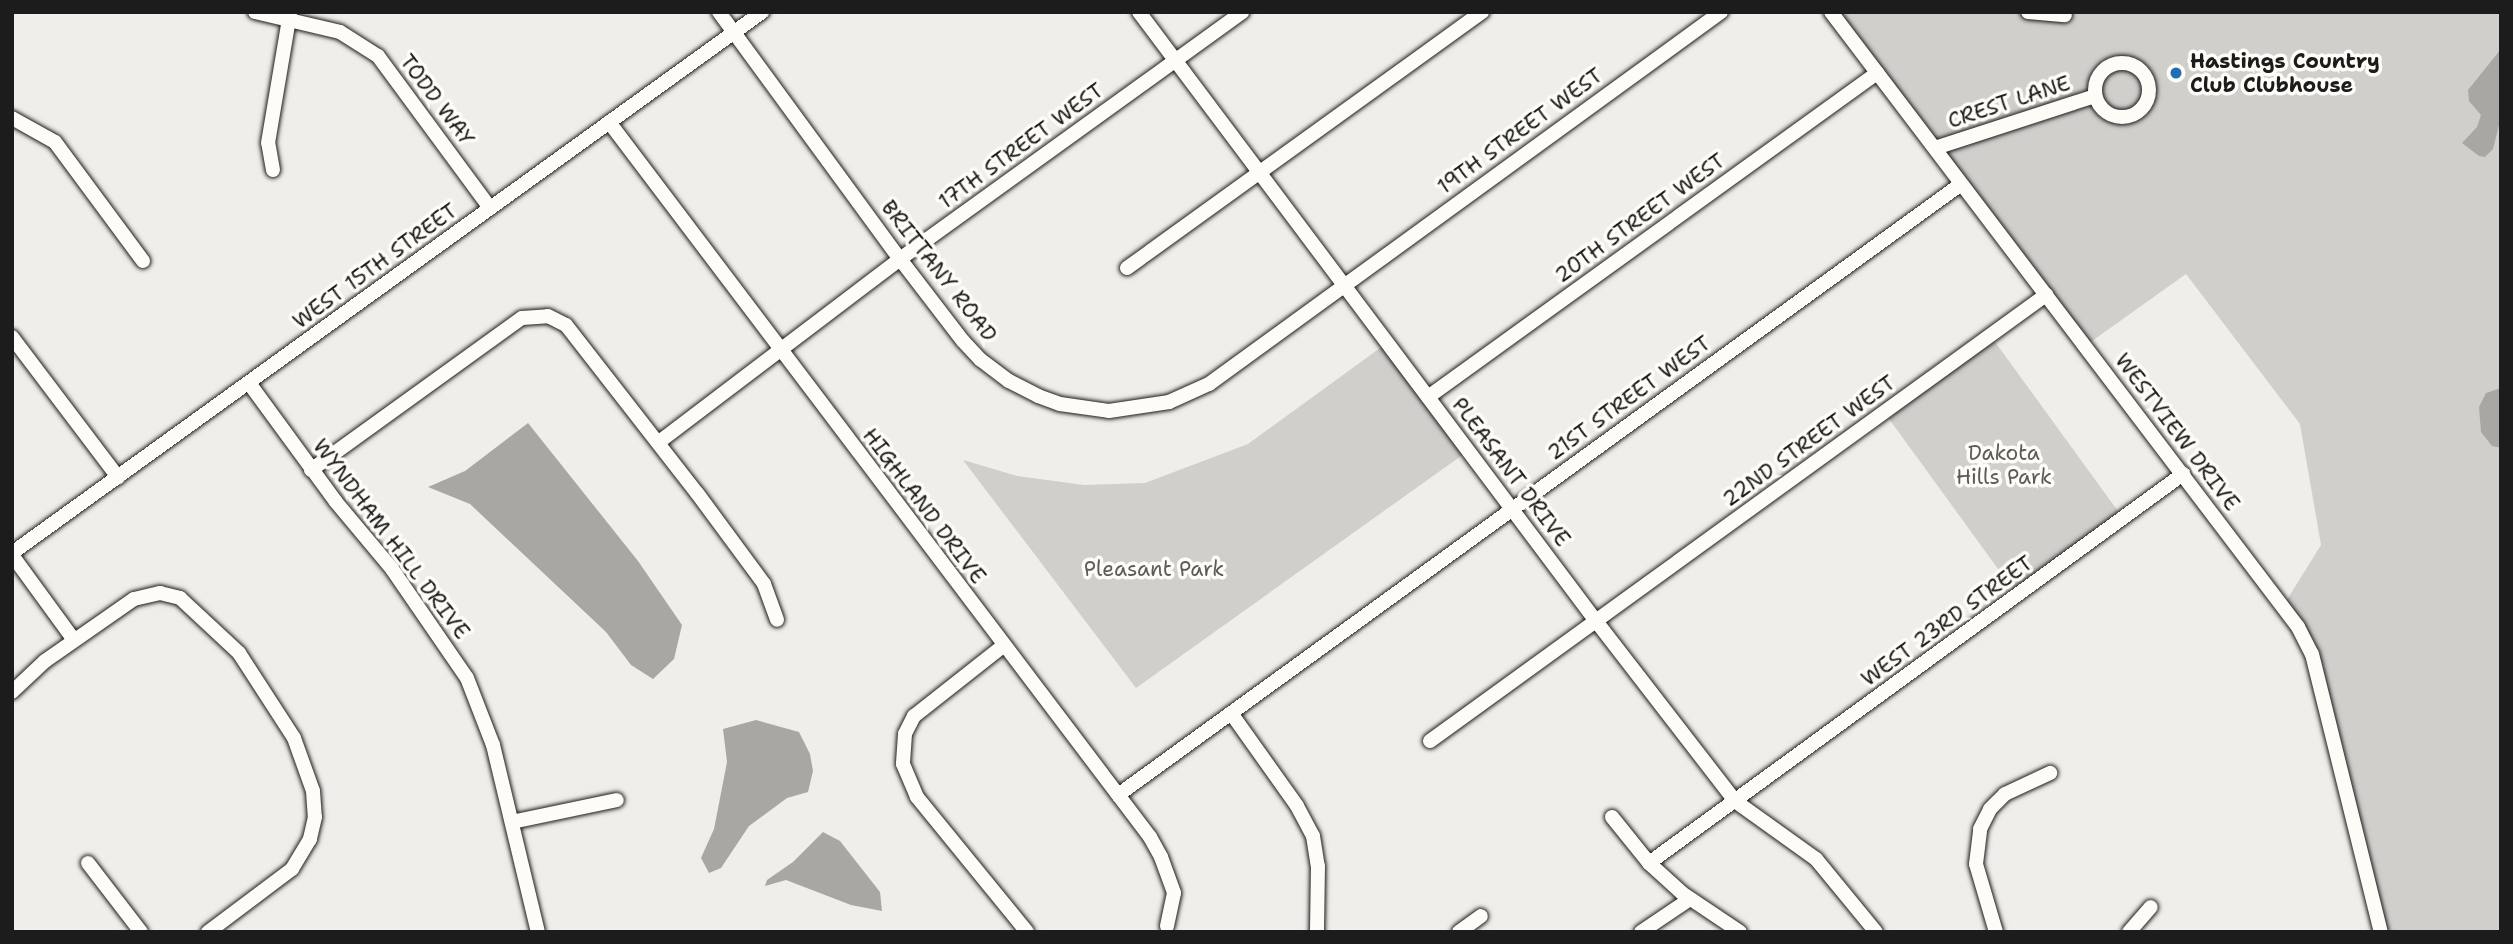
<!DOCTYPE html>
<style>
body{margin:0}
#map{position:relative;width:2513px;height:944px;overflow:hidden;background:#f0eeea;font-family:"Shantell Sans",sans-serif}
div>[style]{position:absolute}
.green>*{inset:0;background:#d0cfcc;transform-origin:0 0}
.water>*{inset:0;background:#a8a7a3}
.roads{filter:drop-shadow(0 0 2px #1c1c1c) drop-shadow(0 0 2px #1c1c1c)}
.minor>*{height:14px;margin:-7px;padding:0 7px;transform-origin:7px;border-radius:7px;background:#fdfcf7}
.minor>.ring{margin:-7px;padding:0;box-sizing:content-box;background:none;border:14px solid #fdfcf7;border-radius:50%}
.dots>*{width:19px;height:19px;translate:-50% -50%;box-sizing:border-box;border:4px solid #fdfcf7;border-radius:50%}
span{translate:-50% -50%;white-space:nowrap;text-align:center;line-height:1.15;-webkit-text-stroke:7px #fdfcf7;paint-order:stroke}
.poi-label{font-size:21px;color:#1c1c1c;font-weight:700}
.left{translate:0 -50%;text-align:left}
.street-label{font-size:21px;color:#1c1c1c}
.park-label{font-size:21px;color:#5b5b5a}
.frame{position:absolute;inset:0;border:14px solid #1c1c1c;pointer-events:none}
</style>
<div id="map">
<div class="green">
<i style="clip-path:polygon(1831px 12px,2501px 12px,2501px 932px,2381px 932px,2312px 654px,2283px 606px,2321px 545px,2300px 424px,2186px 274px,2085px 346px)"></i>
<i style="left:1990px;top:335px;width:227px;height:131px;rotate:54deg"></i>
<i style="clip-path:polygon(1387px 343px,1468px 451px,1136px 688px,963px 460px,1017px 476px,1084px 485px,1145px 483px,1248px 444px)"></i>
</div>
<div class="water">
<i style="clip-path:polygon(2501px 49px,2501px 117px,2493px 149px,2485px 157px,2479px 156px,2462px 143px,2477px 127px,2481px 115px,2469px 101px,2468px 90px)"></i>
<i style="clip-path:polygon(2501px 388px,2501px 447px,2497px 447px,2492px 446px,2481px 432px,2479px 407px,2486px 393px)"></i>
<i style="clip-path:polygon(528px 423px,638px 561px,682px 625px,674px 659px,653px 679px,631px 665px,606px 632px,470px 504px,428px 487px,465px 471px)"></i>
<i style="clip-path:polygon(756px 720px,799px 732px,810px 754px,813px 771px,808px 792px,787px 798px,749px 826px,721px 868px,709px 873px,701px 858px,714px 829px,727px 762px,723px 729px)"></i>
<i style="clip-path:polygon(823px 832px,840px 841px,880px 892px,882px 911px,851px 905px,786px 880px,765px 886px,767px 880px,793px 862px)"></i>
</div>
<div class="roads">
<div class="minor">
<i style="left:255px;top:12px;width:87px;rotate:13.2deg"></i>
<i style="left:340px;top:32px;width:45px;rotate:32.3deg"></i>
<i style="left:378px;top:56px;width:189px;rotate:53.6deg"></i>
<i style="left:719px;top:12px;width:306px;rotate:53.8deg"></i>
<i style="left:900px;top:259px;width:103px;rotate:52.5deg"></i>
<i style="left:963px;top:341px;width:26px;rotate:47deg"></i>
<i style="left:981px;top:360px;width:35px;rotate:37deg"></i>
<i style="left:1009px;top:381px;width:33px;rotate:27deg"></i>
<i style="left:1038px;top:396px;width:23px;rotate:20deg"></i>
<i style="left:1060px;top:404px;width:49px;rotate:8.1deg"></i>
<i style="left:1109px;top:411px;width:61px;rotate:-8.5deg"></i>
<i style="left:1169px;top:402px;width:44px;rotate:-24.2deg"></i>
<i style="left:1209px;top:384px;width:633px;rotate:-36deg"></i>
<i style="left:1139px;top:12px;width:761px;rotate:53.12deg"></i>
<i style="left:1596px;top:621px;width:227px;rotate:52.3deg"></i>
<i style="left:1735px;top:801px;width:100px;rotate:35.6deg"></i>
<i style="left:1816px;top:859px;width:94px;rotate:50.6deg"></i>
<i style="left:1831px;top:12px;width:772px;rotate:52.79deg"></i>
<i style="left:2298px;top:627px;width:30px;rotate:63deg"></i>
<i style="left:2312px;top:654px;width:286px;rotate:76.1deg"></i>
<i style="left:2028px;top:12px;width:37px;rotate:5deg"></i>
<i class="ring" style="left:2095px;top:63px;width:40px;height:40px"></i>
<i style="left:12px;top:118px;width:49px;rotate:29.2deg"></i>
<i style="left:55px;top:142px;width:148px;rotate:53.5deg"></i>
<i style="left:609px;top:122px;width:897px;rotate:52.89deg"></i>
<i style="left:1150px;top:837px;width:23px;rotate:61deg"></i>
<i style="left:1161px;top:857px;width:38px;rotate:70deg"></i>
<i style="left:1174px;top:893px;width:34px;rotate:102deg"></i>
<i style="left:1935px;top:148px;width:168px;rotate:-18deg"></i>
<i style="left:273px;top:170px;width:27px;rotate:-100deg"></i>
<i style="left:268px;top:143px;width:132px;rotate:-80.4deg"></i>
<i style="left:1127px;top:268px;width:438px;rotate:-35.8deg"></i>
<i style="left:12px;top:337px;width:176px;rotate:52.9deg"></i>
<i style="left:249px;top:383px;width:147px;rotate:53.8deg"></i>
<i style="left:336px;top:502px;width:87px;rotate:50.1deg"></i>
<i style="left:392px;top:569px;width:132px;rotate:55.5deg"></i>
<i style="left:467px;top:678px;width:72px;rotate:68.8deg"></i>
<i style="left:493px;top:745px;width:192px;rotate:76.5deg"></i>
<i style="left:1428px;top:397px;width:554px;rotate:-35.81deg"></i>
<i style="left:659px;top:442px;width:303px;rotate:-37.2deg"></i>
<i style="left:900px;top:259px;width:422px;rotate:-35.8deg"></i>
<i style="left:311px;top:470px;width:260px;rotate:-35.8deg"></i>
<i style="left:522px;top:318px;width:26px;rotate:-4deg"></i>
<i style="left:548px;top:316px;width:20px;rotate:27deg"></i>
<i style="left:566px;top:325px;width:213px;rotate:52.1deg"></i>
<i style="left:697px;top:493px;width:113px;rotate:53.6deg"></i>
<i style="left:764px;top:584px;width:38px;rotate:70deg"></i>
<i style="left:12px;top:553px;width:925px;rotate:-35.8deg"></i>
<i style="left:12px;top:555px;width:105px;rotate:53.9deg"></i>
<i style="left:1003px;top:646px;width:113px;rotate:141.8deg"></i>
<i style="left:914px;top:716px;width:20px;rotate:117deg"></i>
<i style="left:905px;top:734px;width:30px;rotate:94deg"></i>
<i style="left:903px;top:764px;width:36px;rotate:67deg"></i>
<i style="left:917px;top:797px;width:174px;rotate:50.8deg"></i>
<i style="left:12px;top:692px;width:45px;rotate:-43.2deg"></i>
<i style="left:45px;top:661px;width:108px;rotate:-34.9deg"></i>
<i style="left:134px;top:599px;width:27px;rotate:-13deg"></i>
<i style="left:160px;top:593px;width:21px;rotate:14deg"></i>
<i style="left:180px;top:598px;width:81px;rotate:43deg"></i>
<i style="left:239px;top:653px;width:101px;rotate:57.1deg"></i>
<i style="left:294px;top:738px;width:56px;rotate:70.3deg"></i>
<i style="left:313px;top:791px;width:26px;rotate:86deg"></i>
<i style="left:315px;top:817px;width:23px;rotate:103deg"></i>
<i style="left:310px;top:839px;width:35px;rotate:121deg"></i>
<i style="left:292px;top:869px;width:105px;rotate:143.1deg"></i>
<i style="left:1231px;top:713px;width:114px;rotate:54.6deg"></i>
<i style="left:1297px;top:806px;width:34px;rotate:62deg"></i>
<i style="left:1313px;top:836px;width:30px;rotate:81deg"></i>
<i style="left:1318px;top:866px;width:66px;rotate:90.9deg"></i>
<i style="left:1430px;top:741px;width:761px;rotate:-35.91deg"></i>
<i style="left:1118px;top:795px;width:1041px;rotate:-35.93deg"></i>
<i style="left:1612px;top:817px;width:59px;rotate:51.2deg"></i>
<i style="left:512px;top:822px;width:107px;rotate:-11.8deg"></i>
<i style="left:88px;top:863px;width:87px;rotate:52.5deg"></i>
<i style="left:1459px;top:932px;width:27px;rotate:-36deg"></i>
<i style="left:1641px;top:932px;width:59px;rotate:-34deg"></i>
<i style="left:1740px;top:932px;width:70px;rotate:-146.1deg"></i>
<i style="left:1682px;top:893px;width:45px;rotate:-137.7deg"></i>
<i style="left:1649px;top:863px;width:661px;rotate:-36.07deg"></i>
<i style="left:1996px;top:932px;width:71px;rotate:-106.4deg"></i>
<i style="left:1976px;top:864px;width:35px;rotate:-83deg"></i>
<i style="left:1980px;top:829px;width:22px;rotate:-63deg"></i>
<i style="left:1990px;top:809px;width:21px;rotate:-45deg"></i>
<i style="left:2005px;top:794px;width:50px;rotate:-25deg"></i>
<i style="left:2129px;top:932px;width:33px;rotate:-49deg"></i>
</div>
</div>
<div class="dots">
<i style="left:2176px;top:73px;background:#1f6fb2"></i>
</div>
<div class="poi-label">
<span class="left" style="left:2190px;top:73px">Hastings Country<br>Club Clubhouse</span>
</div>
<div class="street-label">
<span style="left:437px;top:100px;rotate:53deg">TODD WAY</span>
<span style="left:2009px;top:102px;rotate:-18deg">CREST LANE</span>
<span style="left:1520px;top:131px;rotate:-36deg">19TH STREET WEST</span>
<span style="left:1021px;top:146px;rotate:-36deg">17TH STREET WEST</span>
<span style="left:1640px;top:218px;rotate:-36deg">20TH STREET WEST</span>
<span style="left:375px;top:266px;rotate:-36deg">WEST 15TH STREET</span>
<span style="left:939px;top:271px;rotate:52deg">BRITTANY ROAD</span>
<span style="left:1629px;top:398px;rotate:-36deg">21ST STREET WEST</span>
<span style="left:2177px;top:432px;rotate:53deg">WESTVIEW DRIVE</span>
<span style="left:1809px;top:441px;rotate:-36deg">22ND STREET WEST</span>
<span style="left:1511px;top:472px;rotate:53deg">PLEASANT DRIVE</span>
<span style="left:924px;top:506px;rotate:53deg">HIGHLAND DRIVE</span>
<span style="left:391px;top:539px;rotate:53deg">WYNDHAM HILL DRIVE</span>
<span style="left:1947px;top:621px;rotate:-36deg">WEST 23RD STREET</span>
</div>
<div class="park-label">
<span style="left:2004px;top:465px">Dakota<br>Hills Park</span>
<span style="left:1154px;top:569px">Pleasant Park</span>
</div>
<div class="frame"></div>
</div>
